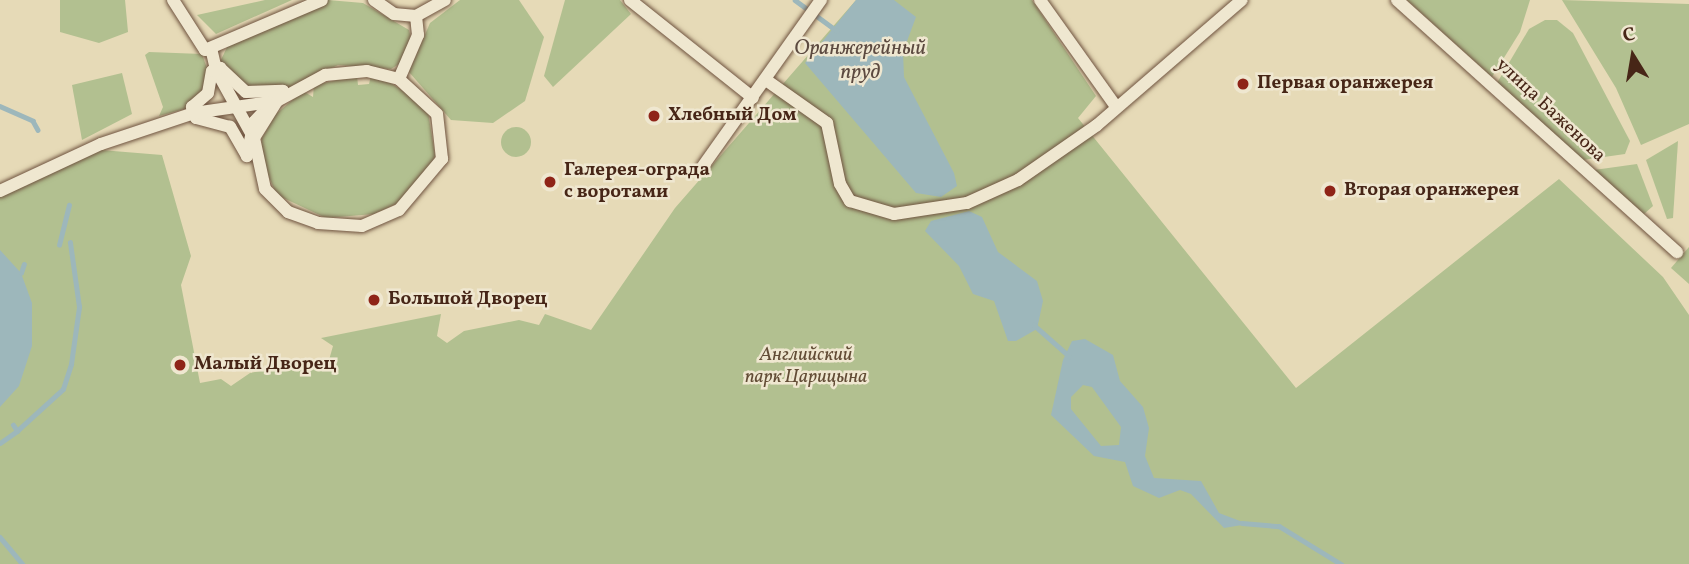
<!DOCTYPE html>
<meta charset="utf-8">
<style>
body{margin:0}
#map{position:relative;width:1689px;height:564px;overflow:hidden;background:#e6dab7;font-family:Vollkorn,serif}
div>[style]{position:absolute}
.green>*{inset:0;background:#b2c090}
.round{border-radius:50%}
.water>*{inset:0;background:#9db7bb}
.stream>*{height:4.5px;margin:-2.25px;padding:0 2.25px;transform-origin:2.25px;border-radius:2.25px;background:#9db7bb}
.roads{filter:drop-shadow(0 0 2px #6f533f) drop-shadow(0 0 2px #6f533f)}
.pedestrian>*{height:12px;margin:-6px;padding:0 6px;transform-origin:6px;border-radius:6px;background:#efe7d0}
.dots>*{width:19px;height:19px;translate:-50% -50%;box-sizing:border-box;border:4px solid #efe7d0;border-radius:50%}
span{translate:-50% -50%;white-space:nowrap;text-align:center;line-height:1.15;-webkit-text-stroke:5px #efe7d0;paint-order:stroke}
.poi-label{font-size:19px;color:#472617;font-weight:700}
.left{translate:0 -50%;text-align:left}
.street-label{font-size:19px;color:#472617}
.park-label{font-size:19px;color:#624c35;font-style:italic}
.water-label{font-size:21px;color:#5c4a40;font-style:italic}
.north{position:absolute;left:1598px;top:21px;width:70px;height:70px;-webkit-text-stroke:5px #efe7d0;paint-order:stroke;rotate:349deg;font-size:19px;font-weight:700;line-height:28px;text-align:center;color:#472617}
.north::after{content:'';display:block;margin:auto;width:24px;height:32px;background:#472617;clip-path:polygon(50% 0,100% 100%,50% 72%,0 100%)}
</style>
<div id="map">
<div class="green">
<i style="clip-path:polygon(60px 0,125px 0,128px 32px,99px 43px,60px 32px)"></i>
<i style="clip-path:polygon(265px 0,292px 0,216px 34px,197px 15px)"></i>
<i style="clip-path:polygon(328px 0,363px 3px,409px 30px,412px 43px,404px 61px,391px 69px,338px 65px,283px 91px,246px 92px,220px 62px,228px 45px)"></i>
<i style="clip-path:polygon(460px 0,519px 0,544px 37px,525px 101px,493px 123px,451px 120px,409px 72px,430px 23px)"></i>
<i style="clip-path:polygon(565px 0,620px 0,631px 14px,553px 87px,544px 76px)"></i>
<i style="clip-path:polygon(856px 0,1032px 0,1096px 96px,1078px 118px,1296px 388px,1559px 179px,1663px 277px,1689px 315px,1689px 564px,0 564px,0 191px,101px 150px,162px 155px,191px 256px,181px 285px,200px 383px,221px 379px,231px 386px,250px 373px,304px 362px,327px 367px,333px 346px,321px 338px,441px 314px,437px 336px,447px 343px,464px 331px,519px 320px,539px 325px,545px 314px,591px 330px,675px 208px)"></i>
<i style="clip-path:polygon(1407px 0,1530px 0,1520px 32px,1492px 77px)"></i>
<i style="clip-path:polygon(1562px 0,1689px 4px,1689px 124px,1641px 145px,1616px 88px)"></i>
<i style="clip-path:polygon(1545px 20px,1557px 20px,1573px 33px,1630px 141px,1625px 154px,1583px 160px,1497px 83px,1529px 29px)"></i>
<i style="clip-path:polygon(149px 52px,202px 54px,212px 83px,192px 107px,159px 116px,163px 107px,145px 55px)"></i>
<i style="clip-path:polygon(122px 73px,132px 114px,82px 140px,72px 85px)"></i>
<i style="clip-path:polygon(357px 76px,358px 85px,369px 84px,371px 76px,386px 80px,427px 106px,435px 155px,430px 170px,398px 203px,374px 214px,326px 218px,277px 195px,261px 160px,262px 138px,276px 114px,303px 91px,313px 97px,314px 85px)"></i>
<i class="round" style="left:501px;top:127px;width:30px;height:30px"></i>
<i style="clip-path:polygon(1678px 141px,1673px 218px,1667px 219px,1646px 160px)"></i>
<i style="clip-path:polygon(1637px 164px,1653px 206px,1644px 214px,1594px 170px)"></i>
<i style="clip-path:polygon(1689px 247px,1689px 284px,1671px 268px)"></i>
</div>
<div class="water">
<i style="clip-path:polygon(856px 0,894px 0,916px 17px,903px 52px,904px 77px,954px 173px,957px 186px,941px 197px,916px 193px,805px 63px)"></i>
<i style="clip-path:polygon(969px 211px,982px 217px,998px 252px,1037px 281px,1043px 301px,1037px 329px,1016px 341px,1008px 341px,994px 301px,973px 294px,959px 266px,925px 231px,931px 221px)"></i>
<i style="clip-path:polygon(0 250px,21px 273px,32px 303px,32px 346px,19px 386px,0 407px)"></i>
<i style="clip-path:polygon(evenodd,1085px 339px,1113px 355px,1120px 381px,1143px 407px,1149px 428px,1145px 456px,1154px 478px,1201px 481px,1219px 513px,1248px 524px,1224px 528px,1191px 494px,1180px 490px,1159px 498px,1133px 486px,1125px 462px,1094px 456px,1051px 415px,1063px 360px,1072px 341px,1085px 339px,1083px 385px,1092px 387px,1121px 427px,1119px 445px,1101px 446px,1071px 409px,1071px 397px,1083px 385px)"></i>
</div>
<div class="stream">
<i style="left:795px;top:0;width:52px;rotate:36.4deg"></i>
<i style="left:0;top:106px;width:36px;rotate:24deg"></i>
<i style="left:33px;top:121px;width:10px;rotate:61deg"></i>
<i style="left:59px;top:245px;width:41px;rotate:-76deg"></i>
<i style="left:21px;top:273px;width:9px;rotate:-72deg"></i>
<i style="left:1034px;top:325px;width:47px;rotate:41.5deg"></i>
<i style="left:17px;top:431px;width:62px;rotate:-42.4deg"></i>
<i style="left:63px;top:389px;width:26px;rotate:-72deg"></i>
<i style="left:71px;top:364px;width:58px;rotate:-82deg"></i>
<i style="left:79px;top:307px;width:65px;rotate:-98deg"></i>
<i style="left:0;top:443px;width:21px;rotate:-35deg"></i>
<i style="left:17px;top:431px;width:7px;rotate:-124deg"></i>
<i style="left:1242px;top:523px;width:37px;rotate:5deg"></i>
<i style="left:1279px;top:526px;width:73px;rotate:31.5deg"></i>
<i style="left:0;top:537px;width:35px;rotate:50deg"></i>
</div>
<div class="roads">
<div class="pedestrian">
<i style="left:173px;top:0;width:59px;rotate:57.4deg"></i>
<i style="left:205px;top:50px;width:127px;rotate:-23.1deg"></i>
<i style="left:374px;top:0;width:24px;rotate:35deg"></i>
<i style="left:394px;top:14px;width:22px;rotate:5deg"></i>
<i style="left:630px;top:0;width:157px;rotate:38.5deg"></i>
<i style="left:1040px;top:0;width:129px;rotate:54.5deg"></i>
<i style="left:1397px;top:0;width:377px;rotate:42deg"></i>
<i style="left:211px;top:48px;width:23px;rotate:77deg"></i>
<i style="left:216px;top:70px;width:74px;rotate:61deg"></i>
<i style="left:220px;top:68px;width:35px;rotate:43deg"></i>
<i style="left:246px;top:92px;width:37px;rotate:-2deg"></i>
<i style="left:283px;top:91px;width:42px;rotate:133.1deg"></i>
<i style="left:254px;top:122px;width:35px;rotate:102deg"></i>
<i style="left:247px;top:156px;width:34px;rotate:-120deg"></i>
<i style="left:230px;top:127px;width:35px;rotate:-165deg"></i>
<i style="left:196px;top:118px;width:12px;rotate:-110deg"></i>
<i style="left:192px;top:107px;width:21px;rotate:-41deg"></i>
<i style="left:208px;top:93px;width:22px;rotate:-80deg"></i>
<i style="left:212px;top:71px;width:9px;rotate:-21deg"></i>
<i style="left:766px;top:80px;width:75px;rotate:35.2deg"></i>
<i style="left:827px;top:123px;width:62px;rotate:78deg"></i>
<i style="left:840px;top:184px;width:20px;rotate:60deg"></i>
<i style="left:850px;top:201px;width:46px;rotate:16.5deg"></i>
<i style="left:894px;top:214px;width:74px;rotate:-8.6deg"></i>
<i style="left:967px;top:203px;width:56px;rotate:-24.3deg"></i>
<i style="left:1018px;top:180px;width:96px;rotate:-34.8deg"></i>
<i style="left:1097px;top:125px;width:191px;rotate:-40.8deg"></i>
<i style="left:277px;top:101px;width:44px;rotate:121.9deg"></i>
<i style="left:254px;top:138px;width:52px;rotate:77.8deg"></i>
<i style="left:265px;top:189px;width:33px;rotate:45deg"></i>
<i style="left:288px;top:212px;width:32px;rotate:20deg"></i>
<i style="left:318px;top:223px;width:44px;rotate:3.9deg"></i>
<i style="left:362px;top:226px;width:40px;rotate:-23.4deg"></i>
<i style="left:399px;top:210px;width:67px;rotate:-49.9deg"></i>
<i style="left:442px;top:159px;width:45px;rotate:-96.3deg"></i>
<i style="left:437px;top:114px;width:52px;rotate:-137.4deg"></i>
<i style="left:703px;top:166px;width:204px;rotate:-54.6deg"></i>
<i style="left:0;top:191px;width:111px;rotate:-25deg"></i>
<i style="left:101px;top:144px;width:98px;rotate:-18.4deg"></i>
<i style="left:194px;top:113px;width:84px;rotate:-8.2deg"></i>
<i style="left:277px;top:101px;width:55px;rotate:-28.4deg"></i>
<i style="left:325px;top:75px;width:42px;rotate:-5.4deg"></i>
<i style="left:367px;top:71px;width:33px;rotate:14deg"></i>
<i style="left:399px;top:79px;width:48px;rotate:-66.6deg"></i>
<i style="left:418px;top:35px;width:19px;rotate:-96deg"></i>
<i style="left:416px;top:16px;width:33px;rotate:-29deg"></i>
</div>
</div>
<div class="dots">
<i style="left:1243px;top:84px;background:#8f2418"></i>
<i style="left:654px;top:116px;background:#8f2418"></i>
<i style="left:550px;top:182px;background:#8f2418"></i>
<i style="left:1330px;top:191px;background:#8f2418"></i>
<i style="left:374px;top:300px;background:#8f2418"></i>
<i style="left:180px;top:365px;background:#8f2418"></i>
</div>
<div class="poi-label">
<span class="left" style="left:1257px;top:84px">Первая оранжерея</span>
<span class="left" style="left:668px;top:116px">Хлебный Дом</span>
<span class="left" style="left:564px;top:182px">Галерея-ограда<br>с воротами</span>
<span class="left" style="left:1344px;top:191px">Вторая оранжерея</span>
<span class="left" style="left:388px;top:300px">Большой Дворец</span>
<span class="left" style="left:194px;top:365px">Малый Дворец</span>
</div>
<div class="street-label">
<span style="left:1550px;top:111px;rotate:43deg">улица Баженова</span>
</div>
<div class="park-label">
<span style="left:806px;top:367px">Английский<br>парк Царицына</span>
</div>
<div class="water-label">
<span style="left:860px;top:61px">Оранжерейный<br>пруд</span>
</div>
<div class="north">С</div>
</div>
